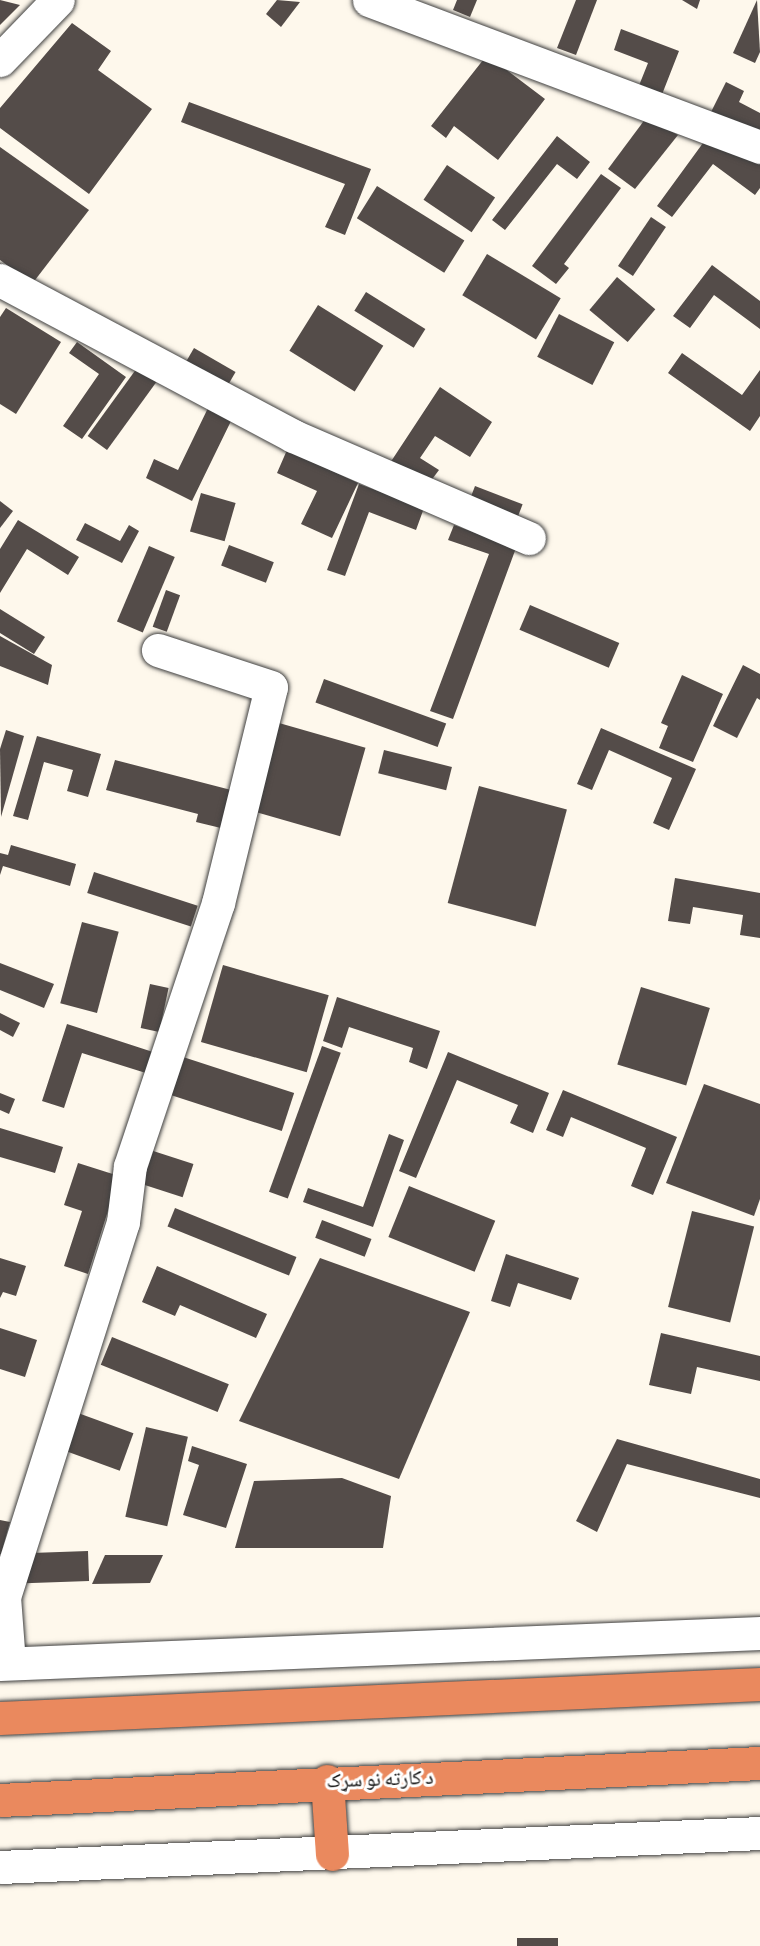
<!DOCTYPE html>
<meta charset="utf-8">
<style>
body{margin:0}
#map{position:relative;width:760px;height:1946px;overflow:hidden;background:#fef8ec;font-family:"Crimson Pro","Noto Naskh Arabic",serif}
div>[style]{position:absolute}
.building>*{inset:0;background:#544c49;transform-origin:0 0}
.roads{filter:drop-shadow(0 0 2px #3f3f3f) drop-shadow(0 0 2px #3f3f3f)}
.minor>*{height:33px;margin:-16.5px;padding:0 16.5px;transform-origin:16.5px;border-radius:16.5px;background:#fff}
.highway>*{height:33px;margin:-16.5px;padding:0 16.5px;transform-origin:16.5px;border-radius:16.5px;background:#ea895e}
span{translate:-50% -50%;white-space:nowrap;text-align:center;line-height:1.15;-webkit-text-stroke:6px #fff;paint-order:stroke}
.street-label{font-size:20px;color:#0c0c0c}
</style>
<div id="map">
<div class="building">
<i style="clip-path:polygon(0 0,20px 5px,0 25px)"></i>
<i style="clip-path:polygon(277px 0,300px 2px,281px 27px,266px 14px)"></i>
<i style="clip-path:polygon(457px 0,477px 0,470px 17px,453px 10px)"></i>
<i style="clip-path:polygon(576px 0,597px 0,576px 55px,557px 48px)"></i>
<i style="clip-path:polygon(682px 0,700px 0,697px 9px)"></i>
<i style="clip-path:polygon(757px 0,760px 52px,755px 63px,733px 53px)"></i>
<i style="clip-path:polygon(72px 23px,111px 51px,98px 70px,152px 109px,89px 194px,0 128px,0 108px)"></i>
<i style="clip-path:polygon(621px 29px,679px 51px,661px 97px,638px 88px,648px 63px,614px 50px)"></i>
<i style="clip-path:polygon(487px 55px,545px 99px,498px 160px,454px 126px,446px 138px,431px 126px)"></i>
<i style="clip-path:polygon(726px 82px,744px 91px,739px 102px,760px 113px,760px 141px,709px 116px)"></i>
<i style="clip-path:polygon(189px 102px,371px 169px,345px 235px,325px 227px,345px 184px,181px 122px)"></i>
<i style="clip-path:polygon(646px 118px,678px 135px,635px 189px,608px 169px)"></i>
<i style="clip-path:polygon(557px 136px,590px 162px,577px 179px,557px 164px,505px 230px,492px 220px)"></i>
<i style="clip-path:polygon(703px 143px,760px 163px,760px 188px,755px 195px,713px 164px,672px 217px,657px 206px)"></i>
<i style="clip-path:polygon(0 147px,89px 210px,32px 284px,0 260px)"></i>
<i style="left:447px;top:165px;width:58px;height:42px;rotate:34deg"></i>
<i style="clip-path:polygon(601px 174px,621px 188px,564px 264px,569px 268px,556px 284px,532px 266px)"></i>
<i style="left:377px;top:186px;width:103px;height:38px;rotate:32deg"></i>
<i style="left:651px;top:217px;width:18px;height:59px;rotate:34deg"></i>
<i style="left:487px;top:254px;width:86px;height:48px;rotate:31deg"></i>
<i style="clip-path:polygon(712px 265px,760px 301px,760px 329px,714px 295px,690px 328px,673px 316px)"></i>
<i style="left:617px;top:277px;width:50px;height:43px;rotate:40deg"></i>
<i style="left:366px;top:292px;width:70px;height:22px;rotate:32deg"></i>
<i style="left:318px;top:305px;width:77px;height:54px;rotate:32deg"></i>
<i style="clip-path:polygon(6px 308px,61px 342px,16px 414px,0 404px,0 317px)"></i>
<i style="left:559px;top:314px;width:62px;height:48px;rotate:27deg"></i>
<i style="clip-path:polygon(77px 342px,126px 377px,82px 439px,63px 426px,99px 374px,69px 353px)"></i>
<i style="left:194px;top:348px;width:48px;height:20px;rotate:30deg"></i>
<i style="clip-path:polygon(682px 353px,742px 395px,760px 370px,760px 416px,750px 431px,668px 373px)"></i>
<i style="left:137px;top:368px;width:24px;height:84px;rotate:36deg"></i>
<i style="clip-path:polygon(440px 387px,492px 422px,470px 457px,435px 436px,420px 458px,439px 470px,427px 486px,390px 463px)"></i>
<i style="clip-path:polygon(208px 408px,232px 419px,192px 501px,146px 478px,154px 459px,178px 470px)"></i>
<i style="clip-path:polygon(287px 450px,358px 483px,332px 538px,301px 524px,317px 491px,277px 473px)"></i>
<i style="clip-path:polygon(359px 484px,424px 508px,416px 530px,369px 512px,345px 576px,327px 570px)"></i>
<i style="left:475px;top:486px;width:51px;height:20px;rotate:21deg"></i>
<i style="left:201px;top:493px;width:36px;height:40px;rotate:16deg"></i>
<i style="clip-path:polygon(0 501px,13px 511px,0 528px)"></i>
<i style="clip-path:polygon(18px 520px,79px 557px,68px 575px,27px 549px,0 593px,0 549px)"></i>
<i style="clip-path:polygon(85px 523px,120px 541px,129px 525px,139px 531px,122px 563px,76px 540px)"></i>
<i style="clip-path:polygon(454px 525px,516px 548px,453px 719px,430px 711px,489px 554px,448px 540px)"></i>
<i style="left:229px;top:545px;width:48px;height:22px;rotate:21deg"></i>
<i style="left:149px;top:546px;width:28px;height:82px;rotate:23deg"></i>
<i style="left:166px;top:590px;width:15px;height:39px;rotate:20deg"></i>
<i style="left:530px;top:605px;width:97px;height:27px;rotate:23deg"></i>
<i style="clip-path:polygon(0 609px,45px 637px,34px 654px,0 633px)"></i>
<i style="clip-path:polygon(0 636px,52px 665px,48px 685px,0 666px)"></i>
<i style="clip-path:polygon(743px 665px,760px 674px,760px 700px,757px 698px,737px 738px,713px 726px)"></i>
<i style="clip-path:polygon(682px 675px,723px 694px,693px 762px,659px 748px,668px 726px,661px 723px)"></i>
<i style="left:324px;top:679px;width:130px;height:25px;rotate:20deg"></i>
<i style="left:279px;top:723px;width:90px;height:92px;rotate:16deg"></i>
<i style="clip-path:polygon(601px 728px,696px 769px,669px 830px,653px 823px,672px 778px,609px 750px,592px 790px,577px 784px)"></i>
<i style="clip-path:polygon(6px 730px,24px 736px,1px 817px,0 749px)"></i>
<i style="clip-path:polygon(37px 736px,101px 754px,88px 797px,67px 791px,73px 770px,44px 762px,28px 820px,13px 816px)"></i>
<i style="left:384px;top:750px;width:70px;height:24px;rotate:14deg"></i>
<i style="clip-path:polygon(115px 760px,235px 791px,225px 829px,196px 822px,198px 814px,106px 790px)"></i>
<i style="left:479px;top:786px;width:91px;height:121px;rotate:15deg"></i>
<i style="clip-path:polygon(11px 845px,76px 864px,70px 886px,3px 866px,0 875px,0 853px,8px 855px)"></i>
<i style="left:94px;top:872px;width:109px;height:22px;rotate:18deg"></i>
<i style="clip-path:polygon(675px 878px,760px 893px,760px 938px,740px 935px,743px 915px,693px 907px,690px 924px,668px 921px)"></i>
<i style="left:82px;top:922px;width:38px;height:84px;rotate:15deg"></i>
<i style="clip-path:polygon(0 963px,54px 984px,44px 1008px,0 990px)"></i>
<i style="left:223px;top:965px;width:110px;height:80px;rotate:16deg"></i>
<i style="left:150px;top:984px;width:19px;height:45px;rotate:12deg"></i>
<i style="left:641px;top:987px;width:72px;height:81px;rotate:17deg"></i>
<i style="clip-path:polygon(337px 997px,440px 1031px,427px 1069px,409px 1062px,413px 1048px,349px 1027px,342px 1048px,323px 1041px)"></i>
<i style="clip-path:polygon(0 1013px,20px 1023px,13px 1037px,0 1030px)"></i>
<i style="clip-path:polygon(67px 1024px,156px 1053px,149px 1074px,82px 1053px,64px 1108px,42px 1101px)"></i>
<i style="left:322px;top:1046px;width:20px;height:155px;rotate:20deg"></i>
<i style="clip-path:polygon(448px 1052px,549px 1093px,533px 1133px,510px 1123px,518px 1105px,457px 1080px,416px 1178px,399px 1171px)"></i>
<i style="left:180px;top:1056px;width:120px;height:40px;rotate:18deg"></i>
<i style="clip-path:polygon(704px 1084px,760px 1104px,760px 1199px,754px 1216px,666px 1183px)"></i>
<i style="clip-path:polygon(563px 1090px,677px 1137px,653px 1195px,631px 1186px,646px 1148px,571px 1117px,563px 1137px,546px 1130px)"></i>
<i style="clip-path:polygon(0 1093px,15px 1099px,9px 1114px,0 1110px)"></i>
<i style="clip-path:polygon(0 1128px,63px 1147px,55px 1173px,0 1157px)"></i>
<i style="clip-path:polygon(389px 1134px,404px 1140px,373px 1227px,303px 1202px,308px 1188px,363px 1207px)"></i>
<i style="left:144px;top:1148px;width:52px;height:35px;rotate:18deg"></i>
<i style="clip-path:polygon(78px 1163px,119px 1176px,88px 1274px,64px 1266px,82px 1211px,64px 1205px)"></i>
<i style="left:409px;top:1186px;width:93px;height:55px;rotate:22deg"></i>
<i style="left:175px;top:1208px;width:131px;height:20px;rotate:22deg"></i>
<i style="left:692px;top:1211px;width:64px;height:99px;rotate:14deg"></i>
<i style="left:322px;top:1220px;width:53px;height:19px;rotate:21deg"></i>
<i style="clip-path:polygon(506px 1254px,579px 1278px,571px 1300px,518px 1283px,510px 1307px,491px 1301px)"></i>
<i style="clip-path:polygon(0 1258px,26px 1266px,16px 1296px,3px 1292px,0 1298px)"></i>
<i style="clip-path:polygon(320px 1258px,470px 1312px,399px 1479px,239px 1421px)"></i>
<i style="clip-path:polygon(157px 1266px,267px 1314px,256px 1338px,180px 1305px,175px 1316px,142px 1302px)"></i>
<i style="clip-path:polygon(0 1328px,37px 1340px,25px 1377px,0 1369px)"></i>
<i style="clip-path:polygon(661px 1333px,760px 1356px,760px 1381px,697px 1367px,691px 1394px,649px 1385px)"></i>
<i style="left:112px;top:1337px;width:126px;height:30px;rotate:22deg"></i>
<i style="left:78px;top:1413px;width:59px;height:40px;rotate:20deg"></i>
<i style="left:146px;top:1427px;width:43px;height:92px;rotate:13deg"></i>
<i style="clip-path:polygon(617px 1439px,760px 1479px,760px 1498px,627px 1464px,597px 1532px,576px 1521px)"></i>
<i style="clip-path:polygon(192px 1446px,247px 1464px,226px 1528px,183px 1515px,199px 1465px,188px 1461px)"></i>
<i style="clip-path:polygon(342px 1478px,391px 1496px,383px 1548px,235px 1548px,254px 1481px)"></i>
<i style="clip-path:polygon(0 1520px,10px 1522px,1px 1554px,0 1554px)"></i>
<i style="left:88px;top:1551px;width:30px;height:64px;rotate:88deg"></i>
<i style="clip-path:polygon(105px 1555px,163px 1555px,150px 1583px,92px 1584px)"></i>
<i style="left:517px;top:1938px;width:41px;height:8px"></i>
</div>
<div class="roads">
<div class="minor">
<i style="left:369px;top:0;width:418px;rotate:20.6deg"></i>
<i style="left:0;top:60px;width:83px;rotate:-46deg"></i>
<i style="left:0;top:280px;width:332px;rotate:28deg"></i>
<i style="left:293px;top:436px;width:257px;rotate:23.4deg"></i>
<i style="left:9px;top:1663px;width:66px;rotate:-94.3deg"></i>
<i style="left:4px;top:1597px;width:393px;rotate:-72.4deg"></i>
<i style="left:123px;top:1222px;width:56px;rotate:-82.9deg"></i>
<i style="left:130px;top:1166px;width:277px;rotate:-71.5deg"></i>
<i style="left:218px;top:903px;width:222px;rotate:-76.2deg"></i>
<i style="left:271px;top:687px;width:119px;rotate:-161.9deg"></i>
<i style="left:0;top:1664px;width:761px;rotate:-2.34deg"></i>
<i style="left:0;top:1867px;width:761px;rotate:-2.56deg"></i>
</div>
<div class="highway">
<i style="left:0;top:1718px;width:761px;rotate:-2.56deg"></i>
<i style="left:327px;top:1781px;width:73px;rotate:86.1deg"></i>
<i style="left:0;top:1800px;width:761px;rotate:-2.79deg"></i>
</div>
</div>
<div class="street-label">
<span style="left:380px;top:1779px;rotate:-2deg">د کارته نو سړک</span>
</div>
</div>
